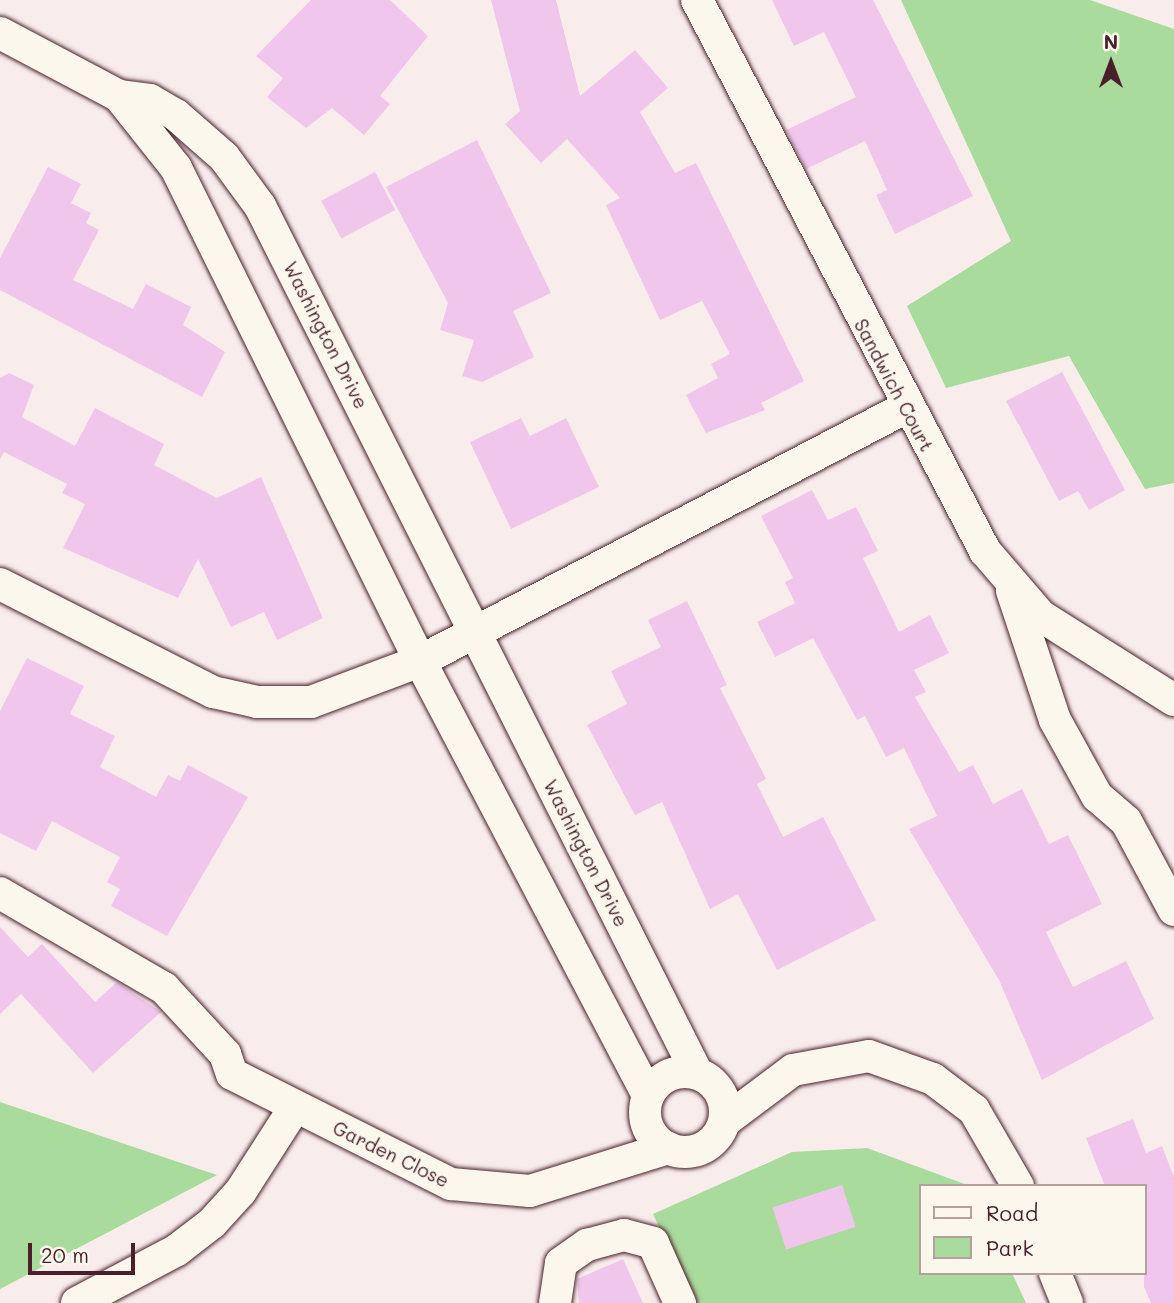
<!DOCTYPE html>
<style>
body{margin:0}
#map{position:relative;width:1174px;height:1303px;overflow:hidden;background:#f9edec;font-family:Mali,sans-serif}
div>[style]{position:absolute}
.green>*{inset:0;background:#a9db9c}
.building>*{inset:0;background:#f1c6ec;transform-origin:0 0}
.roads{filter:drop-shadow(0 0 2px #4a1f2b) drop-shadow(0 0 2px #4a1f2b)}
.minor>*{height:32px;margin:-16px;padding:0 16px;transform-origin:16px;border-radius:16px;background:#fbf7ec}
.minor>.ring{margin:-16px;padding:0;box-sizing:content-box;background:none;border:32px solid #fbf7ec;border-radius:50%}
span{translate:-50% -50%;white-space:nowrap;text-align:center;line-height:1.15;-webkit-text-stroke:7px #fbf7ec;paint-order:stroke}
.street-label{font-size:19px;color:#4a1f2b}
.legend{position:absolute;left:919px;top:1184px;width:228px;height:91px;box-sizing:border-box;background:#fbf7ec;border:2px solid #b4a19f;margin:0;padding:9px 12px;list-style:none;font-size:21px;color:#4a1f2b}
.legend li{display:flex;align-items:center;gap:14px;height:35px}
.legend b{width:35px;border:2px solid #b4a19f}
.north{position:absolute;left:1076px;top:28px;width:70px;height:70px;-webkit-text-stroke:5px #fbf7ec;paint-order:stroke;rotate:0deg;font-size:19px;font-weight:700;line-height:28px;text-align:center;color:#4a1f2b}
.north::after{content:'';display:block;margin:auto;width:24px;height:32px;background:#4a1f2b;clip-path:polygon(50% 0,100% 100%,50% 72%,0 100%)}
.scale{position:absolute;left:28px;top:1243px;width:107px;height:32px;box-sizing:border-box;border:4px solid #4a1f2b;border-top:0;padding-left:9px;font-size:21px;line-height:24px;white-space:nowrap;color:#4a1f2b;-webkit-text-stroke:5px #fbf7ec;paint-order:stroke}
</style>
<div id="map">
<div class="green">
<i style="clip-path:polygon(901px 0,1090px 0,1174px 29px,1174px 483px,1145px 489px,1069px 356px,946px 388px,907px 306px,1011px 241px)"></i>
<i style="clip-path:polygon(0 1102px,217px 1175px,0 1289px)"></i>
<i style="clip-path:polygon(867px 1148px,970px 1186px,920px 1186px,920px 1273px,1012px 1273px,1026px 1303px,694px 1303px,653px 1214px,792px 1152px)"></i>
</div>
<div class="building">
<i style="clip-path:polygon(311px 0,390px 0,428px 36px,380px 96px,390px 104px,364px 135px,332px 108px,306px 128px,267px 97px,283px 78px,256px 56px)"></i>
<i style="clip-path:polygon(491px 0,556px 0,580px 96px,635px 50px,668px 88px,640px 112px,675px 173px,696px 163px,804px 381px,761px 403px,765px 410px,706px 433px,686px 395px,718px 378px,711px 364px,730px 354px,702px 301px,660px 320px,606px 205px,620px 198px,567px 139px,541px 163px,505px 124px,520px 111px)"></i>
<i style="clip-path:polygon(772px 0,873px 0,973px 196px,895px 234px,876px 195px,887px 190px,865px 141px,806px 169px,786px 130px,856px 97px,824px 32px,794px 46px)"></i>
<i style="clip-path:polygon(477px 140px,551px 293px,513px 311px,534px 357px,482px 382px,462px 376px,474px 340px,440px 330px,448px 303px,386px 187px)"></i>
<i style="clip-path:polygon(48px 167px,81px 184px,71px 203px,91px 213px,86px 223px,99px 230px,73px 280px,133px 309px,146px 284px,191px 307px,183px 325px,225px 352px,202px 397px,0 290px,0 258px)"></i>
<i style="left:375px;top:172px;width:43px;height:61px;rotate:62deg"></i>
<i style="clip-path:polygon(1062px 372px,1125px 490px,1089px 510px,1078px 491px,1059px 501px,1006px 401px)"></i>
<i style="clip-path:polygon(9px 373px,34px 385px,22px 417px,75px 446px,95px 408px,164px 444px,154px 465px,217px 498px,261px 477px,323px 618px,277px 640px,264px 612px,231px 627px,198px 559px,178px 598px,63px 548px,85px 504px,62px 493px,67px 484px,4px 452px,0 459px,0 378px)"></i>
<i style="clip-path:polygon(521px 418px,530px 436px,566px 418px,599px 487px,511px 529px,470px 442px)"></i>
<i style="clip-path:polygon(812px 490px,828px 520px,856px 507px,878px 551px,863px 558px,899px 632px,930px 615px,949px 653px,914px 670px,926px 692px,915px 697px,959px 772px,973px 765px,993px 804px,1022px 789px,1049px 844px,1068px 835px,1102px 904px,1046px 932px,1073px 987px,1126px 961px,1154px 1019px,1042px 1080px,999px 980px,909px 829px,937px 816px,904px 748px,886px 757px,865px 716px,857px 720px,813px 638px,775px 657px,757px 622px,795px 603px,785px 582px,793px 578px,761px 516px)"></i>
<i style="clip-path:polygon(687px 601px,727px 685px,720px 688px,766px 779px,757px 784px,783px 837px,823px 817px,876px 920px,777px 970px,738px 894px,710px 909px,662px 802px,635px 815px,587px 725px,627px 704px,611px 671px,661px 647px,648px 620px)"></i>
<i style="clip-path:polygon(27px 658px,84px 686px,70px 714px,115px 736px,100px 767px,156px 797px,168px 775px,180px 781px,188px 765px,248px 797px,167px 936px,111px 906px,120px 889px,107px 882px,120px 857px,52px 821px,36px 851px,0 833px,0 711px)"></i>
<i style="clip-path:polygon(0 927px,28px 957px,42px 944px,95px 1002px,117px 982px,161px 1012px,93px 1073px,21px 994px,0 1014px)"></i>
<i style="clip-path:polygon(1133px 1119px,1146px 1153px,1162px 1146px,1174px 1177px,1174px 1303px,1151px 1303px,1144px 1287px,1144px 1186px,1105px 1186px,1086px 1138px)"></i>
<i style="left:842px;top:1185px;width:44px;height:73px;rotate:72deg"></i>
<i style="clip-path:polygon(623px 1259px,643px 1303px,579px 1303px,577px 1279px)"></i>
</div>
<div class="roads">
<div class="minor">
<i style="left:697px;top:0;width:622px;rotate:62.4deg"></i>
<i style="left:985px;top:551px;width:86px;rotate:49.3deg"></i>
<i style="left:1041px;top:616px;width:157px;rotate:32.3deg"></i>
<i style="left:0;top:33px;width:135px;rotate:27.9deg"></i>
<i style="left:119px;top:96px;width:92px;rotate:51.6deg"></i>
<i style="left:176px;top:168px;width:550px;rotate:63.67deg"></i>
<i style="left:420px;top:661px;width:491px;rotate:62.3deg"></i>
<i style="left:119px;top:96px;width:31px;rotate:7deg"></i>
<i style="left:150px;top:100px;width:30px;rotate:30deg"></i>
<i style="left:176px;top:115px;width:64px;rotate:41.2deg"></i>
<i style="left:224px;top:157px;width:61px;rotate:53.7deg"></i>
<i style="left:260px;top:206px;width:971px;rotate:63.25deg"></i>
<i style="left:0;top:584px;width:239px;rotate:26.9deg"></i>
<i style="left:213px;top:692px;width:45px;rotate:12.8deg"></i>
<i style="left:257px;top:702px;width:54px"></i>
<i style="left:311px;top:702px;width:116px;rotate:-20.6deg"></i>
<i style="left:420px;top:661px;width:547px;rotate:-27.55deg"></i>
<i style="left:1012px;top:591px;width:136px;rotate:71.6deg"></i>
<i style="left:1055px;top:720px;width:87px;rotate:61.1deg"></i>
<i style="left:1097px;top:796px;width:38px;rotate:41deg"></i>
<i style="left:1126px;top:821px;width:101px;rotate:61.7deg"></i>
<i style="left:0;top:893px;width:190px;rotate:30.1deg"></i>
<i style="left:164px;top:988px;width:90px;rotate:47.3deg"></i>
<i style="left:225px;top:1054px;width:21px;rotate:71deg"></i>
<i style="left:232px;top:1074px;width:245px;rotate:26.7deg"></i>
<i style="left:451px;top:1184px;width:79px;rotate:5.1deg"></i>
<i style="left:530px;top:1191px;width:145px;rotate:-17.3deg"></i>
<i class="ring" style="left:645px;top:1072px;width:48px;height:48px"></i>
<i style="left:725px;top:1121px;width:85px;rotate:-36.9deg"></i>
<i style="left:793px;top:1070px;width:77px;rotate:-10.4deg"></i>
<i style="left:869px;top:1056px;width:68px;rotate:19.8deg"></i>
<i style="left:933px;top:1079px;width:51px;rotate:37.1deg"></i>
<i style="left:974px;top:1110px;width:88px;rotate:59.9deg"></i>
<i style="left:1055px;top:1273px;width:32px;rotate:68deg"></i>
<i style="left:77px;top:1303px;width:113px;rotate:-27.9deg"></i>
<i style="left:177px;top:1250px;width:44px;rotate:-37.6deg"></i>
<i style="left:212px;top:1223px;width:43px;rotate:-47.8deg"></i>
<i style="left:241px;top:1191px;width:100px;rotate:-57.3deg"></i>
<i style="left:555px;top:1303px;width:40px;rotate:-81.5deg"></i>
<i style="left:561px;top:1263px;width:32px;rotate:-35deg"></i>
<i style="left:587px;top:1245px;width:38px;rotate:-15deg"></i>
<i style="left:624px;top:1235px;width:30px;rotate:15deg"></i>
<i style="left:653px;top:1243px;width:66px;rotate:65.8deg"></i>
</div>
</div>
<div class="street-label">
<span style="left:326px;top:335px;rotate:63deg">Washington Drive</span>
<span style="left:894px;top:385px;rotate:62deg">Sandwich Court</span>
<span style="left:586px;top:853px;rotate:63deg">Washington Drive</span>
<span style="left:391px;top:1154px;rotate:26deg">Garden Close</span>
</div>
<ul class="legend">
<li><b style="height:9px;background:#fbf7ec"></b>Road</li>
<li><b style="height:19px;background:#a9db9c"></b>Park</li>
</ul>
<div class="north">N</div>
<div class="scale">20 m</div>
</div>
